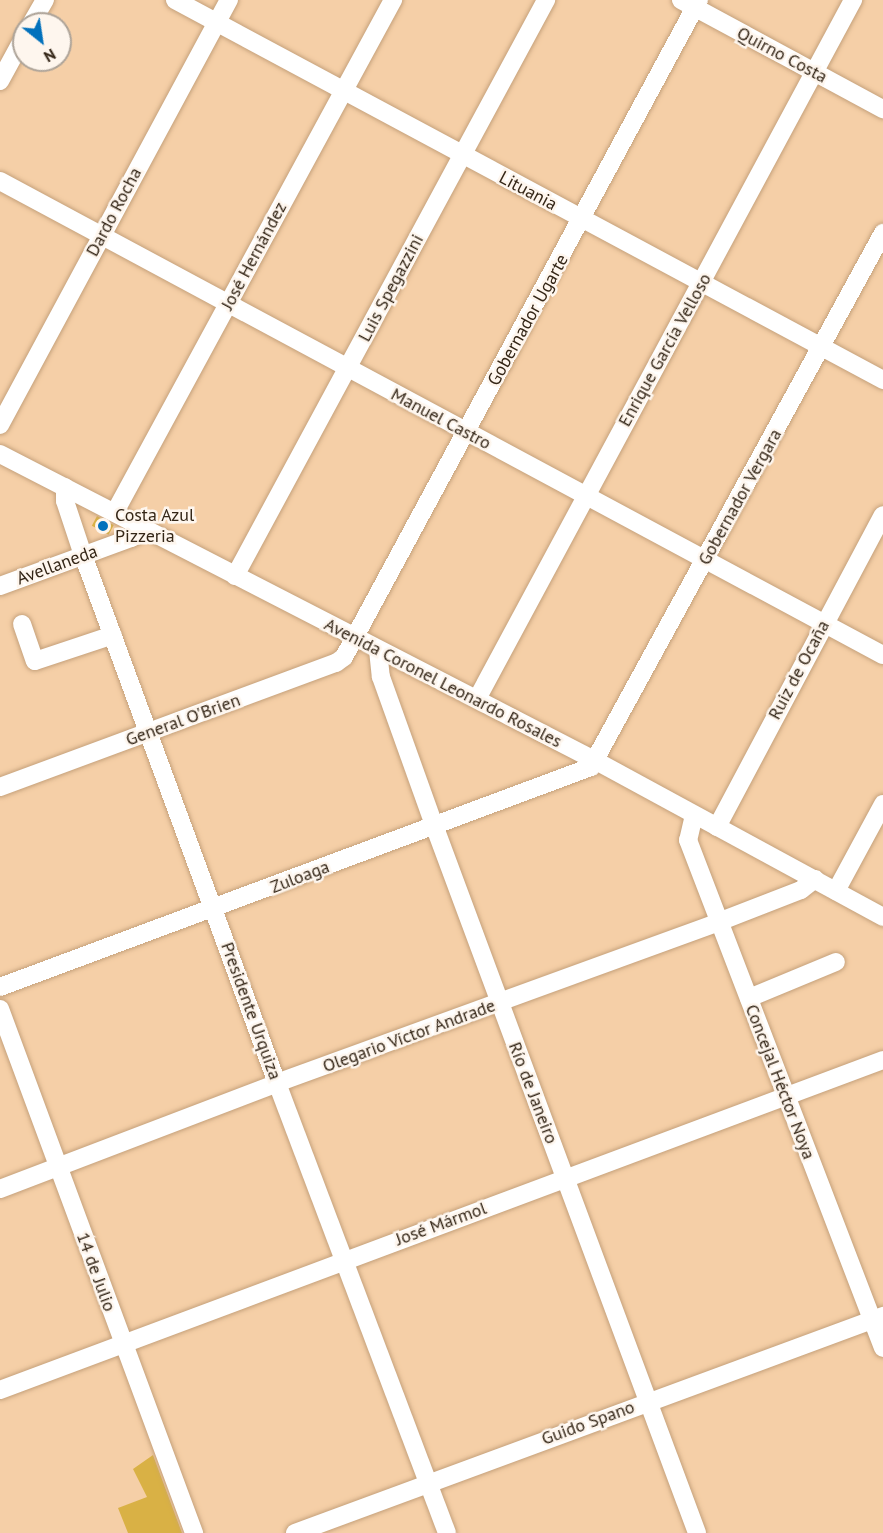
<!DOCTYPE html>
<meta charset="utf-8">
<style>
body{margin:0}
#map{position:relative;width:883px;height:1533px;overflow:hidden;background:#f5cfa7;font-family:"PT Sans",sans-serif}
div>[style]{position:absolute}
.building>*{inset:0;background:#d9b145;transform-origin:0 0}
.roads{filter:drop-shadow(0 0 2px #c5a17b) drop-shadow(0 0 2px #c5a17b)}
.minor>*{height:18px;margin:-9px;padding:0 9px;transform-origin:9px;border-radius:9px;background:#fff}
.dots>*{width:16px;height:16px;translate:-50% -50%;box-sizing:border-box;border:3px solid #fef6ee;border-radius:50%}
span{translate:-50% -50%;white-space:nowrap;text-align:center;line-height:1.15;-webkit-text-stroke:5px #fef6ee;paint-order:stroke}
.street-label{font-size:18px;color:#342617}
.poi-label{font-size:18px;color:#342617}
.left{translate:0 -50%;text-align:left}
.north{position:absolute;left:12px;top:12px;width:60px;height:60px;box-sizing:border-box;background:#fef6ee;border:2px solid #ada398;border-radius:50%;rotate:150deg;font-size:16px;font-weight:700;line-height:24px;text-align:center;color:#342617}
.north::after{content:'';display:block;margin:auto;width:21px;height:27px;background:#0271bc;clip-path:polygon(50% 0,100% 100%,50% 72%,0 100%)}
</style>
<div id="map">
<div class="building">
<i style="left:97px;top:516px;width:19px;height:11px;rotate:28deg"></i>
<i style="clip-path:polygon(153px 1455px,182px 1533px,128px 1533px,118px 1508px,147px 1497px,133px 1469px)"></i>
</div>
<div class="roads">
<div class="minor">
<i style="left:175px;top:0;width:804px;rotate:28.22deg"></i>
<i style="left:681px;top:0;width:230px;rotate:28.4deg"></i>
<i style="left:31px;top:24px;width:28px;rotate:-60deg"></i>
<i style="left:0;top:81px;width:50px;rotate:-61.4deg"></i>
<i style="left:0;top:181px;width:1002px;rotate:28.23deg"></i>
<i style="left:0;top:425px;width:483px;rotate:-61.7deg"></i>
<i style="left:0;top:454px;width:670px;rotate:27.25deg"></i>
<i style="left:596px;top:761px;width:327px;rotate:28.5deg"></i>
<i style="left:65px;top:487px;width:14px;rotate:90deg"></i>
<i style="left:65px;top:501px;width:57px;rotate:71.6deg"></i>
<i style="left:83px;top:555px;width:563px;rotate:69.83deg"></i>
<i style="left:277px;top:1083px;width:481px;rotate:69.3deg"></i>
<i style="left:115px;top:512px;width:583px;rotate:-61.5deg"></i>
<i style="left:235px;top:576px;width:655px;rotate:-61.63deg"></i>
<i style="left:0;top:586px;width:140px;rotate:-20.1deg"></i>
<i style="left:131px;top:538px;width:17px;rotate:-31deg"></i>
<i style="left:22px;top:624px;width:39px;rotate:71deg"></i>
<i style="left:35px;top:661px;width:82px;rotate:-18.4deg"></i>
<i style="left:378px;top:650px;width:27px;rotate:84deg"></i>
<i style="left:381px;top:677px;width:157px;rotate:70.3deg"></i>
<i style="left:434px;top:825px;width:755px;rotate:69.62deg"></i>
<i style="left:477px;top:699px;width:794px;rotate:-61.72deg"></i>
<i style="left:0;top:787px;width:358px;rotate:-20.3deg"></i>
<i style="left:336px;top:663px;width:10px;rotate:-37deg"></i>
<i style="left:344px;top:657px;width:747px;rotate:-61.62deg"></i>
<i style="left:694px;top:815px;width:26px;rotate:103deg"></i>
<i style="left:688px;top:840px;width:544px;rotate:69deg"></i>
<i style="left:717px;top:827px;width:353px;rotate:-62deg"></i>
<i style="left:836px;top:891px;width:99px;rotate:-61.6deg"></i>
<i style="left:0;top:987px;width:631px;rotate:-20.42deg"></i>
<i style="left:591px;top:767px;width:609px;rotate:-61.33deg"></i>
<i style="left:749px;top:998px;width:94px;rotate:-22.5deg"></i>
<i style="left:0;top:1009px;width:559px;rotate:69.68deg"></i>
<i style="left:0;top:1189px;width:297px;rotate:-20.9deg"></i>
<i style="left:277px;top:1083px;width:473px;rotate:-20deg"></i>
<i style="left:721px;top:921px;width:86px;rotate:-21.2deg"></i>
<i style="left:801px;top:890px;width:18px;rotate:-38deg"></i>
<i style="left:0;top:1390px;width:943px;rotate:-20.49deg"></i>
<i style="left:295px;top:1533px;width:627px;rotate:-20.26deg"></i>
</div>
</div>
<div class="dots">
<i style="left:103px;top:526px;background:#0271bc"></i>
</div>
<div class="street-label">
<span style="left:782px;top:55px;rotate:28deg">Quirno Costa</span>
<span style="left:528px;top:191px;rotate:28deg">Lituania</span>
<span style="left:114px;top:212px;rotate:-62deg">Dardo Rocha</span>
<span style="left:254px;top:256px;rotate:-62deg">José Hernández</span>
<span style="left:391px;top:288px;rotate:-62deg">Luis Spegazzini</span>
<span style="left:528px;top:320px;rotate:-61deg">Gobernador Ugarte</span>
<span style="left:665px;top:350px;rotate:-61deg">Enrique García Velloso</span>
<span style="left:441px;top:419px;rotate:28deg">Manuel Castro</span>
<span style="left:740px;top:497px;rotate:-61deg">Gobernador Vergara</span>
<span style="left:57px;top:565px;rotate:-20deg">Avellaneda</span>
<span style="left:799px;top:670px;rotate:-62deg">Ruiz de Ocaña</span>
<span style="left:443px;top:683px;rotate:27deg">Avenida Coronel Leonardo Rosales</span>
<span style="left:183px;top:720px;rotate:-20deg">General O'Brien</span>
<span style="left:300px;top:877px;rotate:-21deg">Zuloaga</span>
<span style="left:251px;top:1011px;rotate:70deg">Presidente Urquiza</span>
<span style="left:409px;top:1036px;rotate:-20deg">Olegario Víctor Andrade</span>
<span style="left:780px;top:1082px;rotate:69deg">Concejal Héctor Noya</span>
<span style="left:533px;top:1093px;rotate:69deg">Río de Janeiro</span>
<span style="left:441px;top:1224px;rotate:-20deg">José Mármol</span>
<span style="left:96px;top:1272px;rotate:70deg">14 de Julio</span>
<span style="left:588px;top:1423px;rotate:-20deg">Guido Spano</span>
</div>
<div class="poi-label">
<span class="left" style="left:115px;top:526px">Costa Azul<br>Pizzeria</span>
</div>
<div class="north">N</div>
</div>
